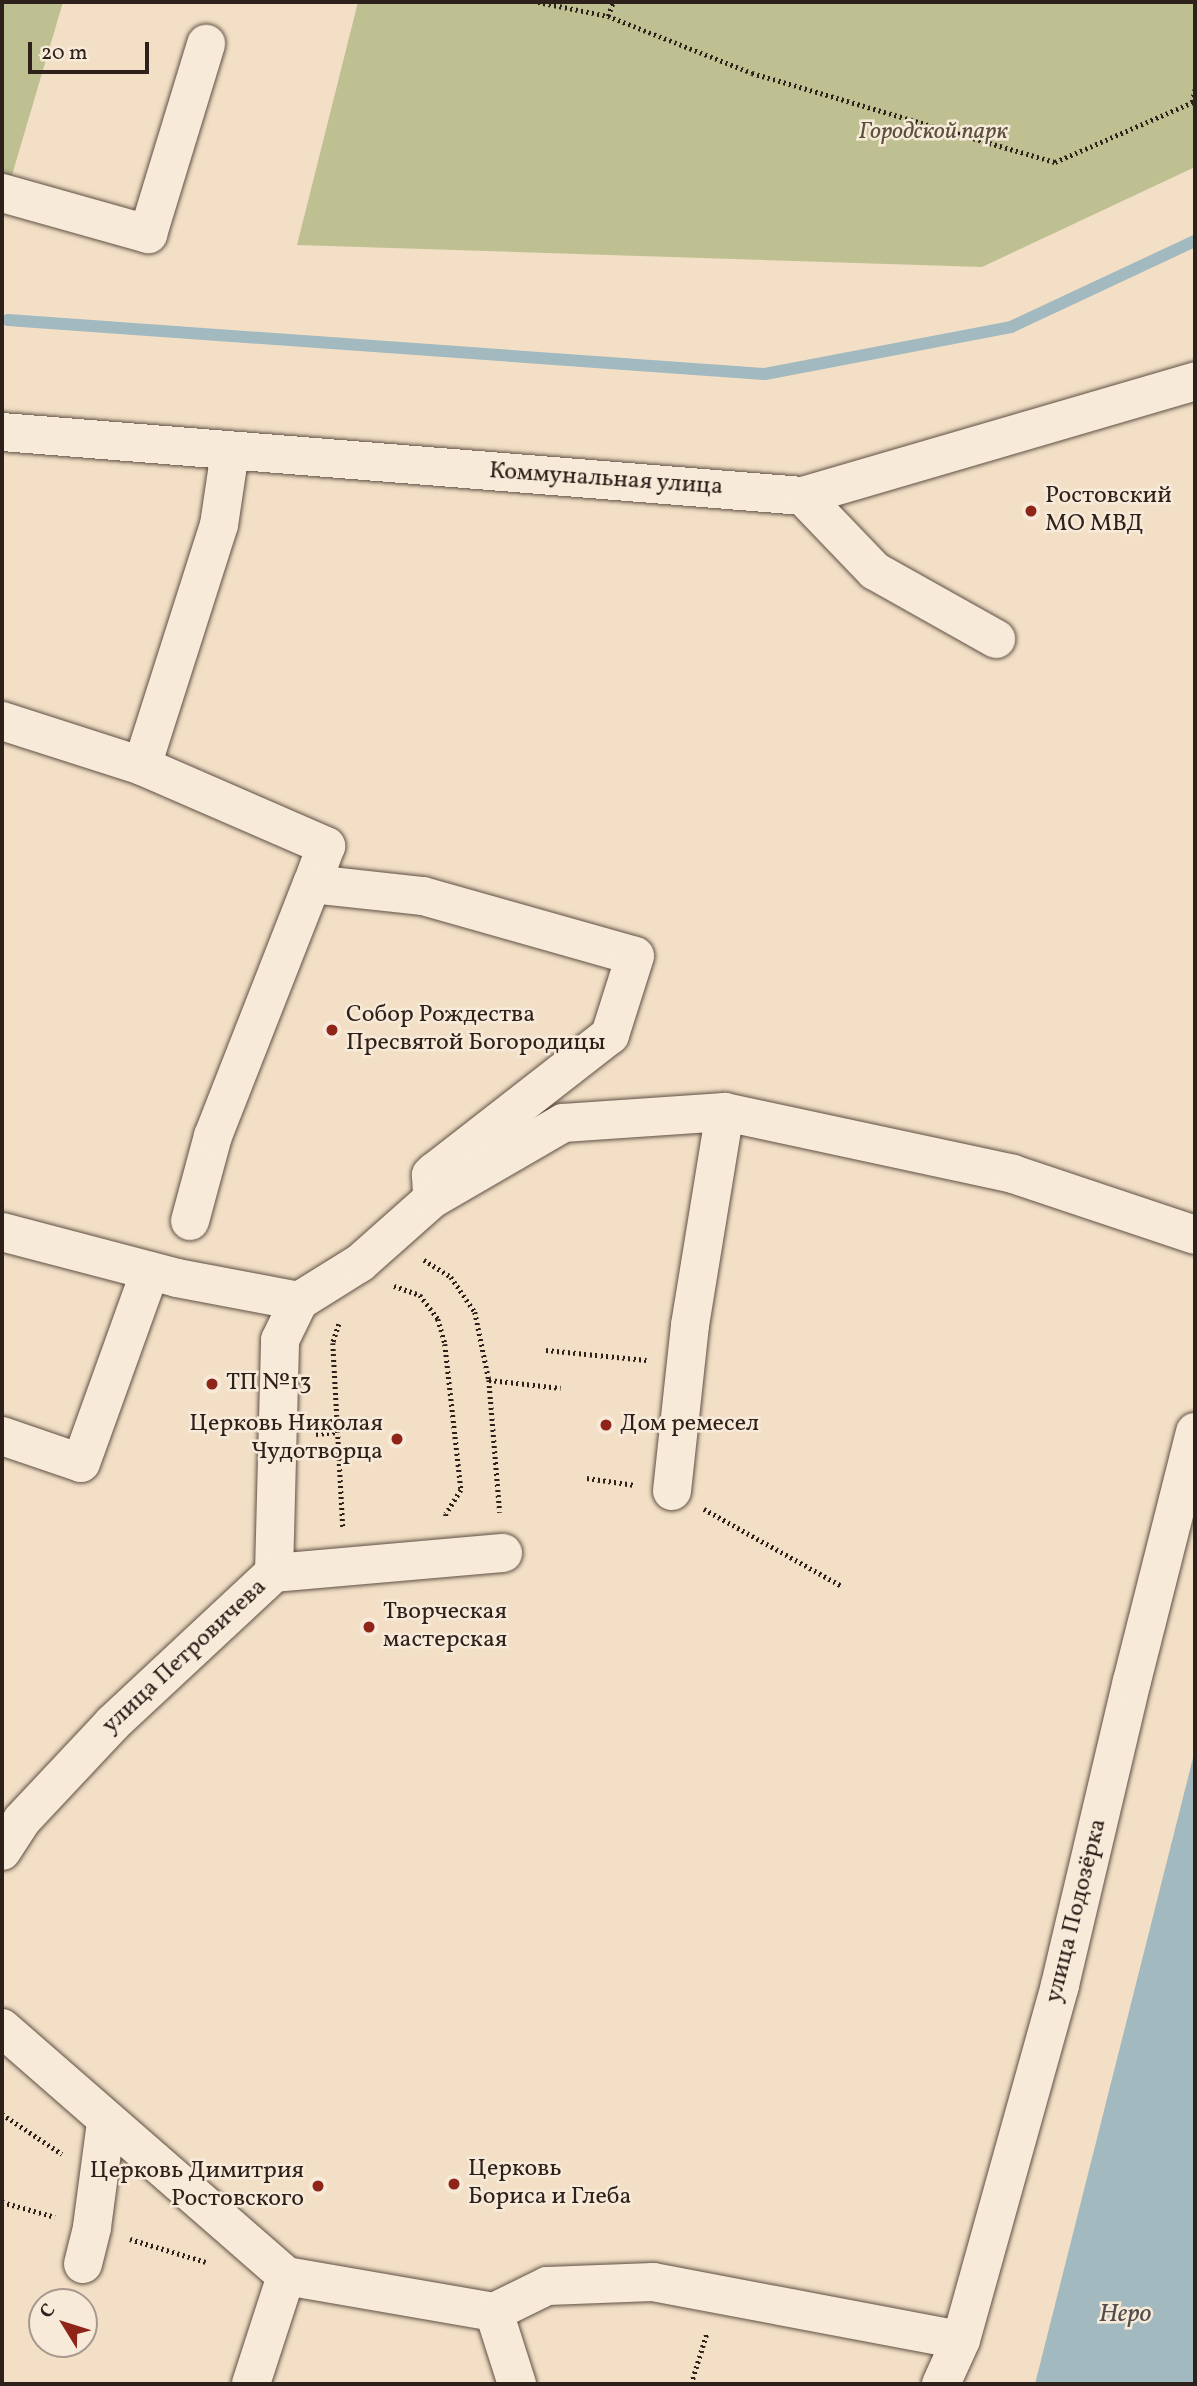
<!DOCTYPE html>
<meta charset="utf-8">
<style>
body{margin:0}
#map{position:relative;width:1197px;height:2386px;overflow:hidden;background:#f2dfc5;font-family:Vollkorn,serif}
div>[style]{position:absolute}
.green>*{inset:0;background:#bfc091}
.water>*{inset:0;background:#a2b9c0}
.stream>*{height:12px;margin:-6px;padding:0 6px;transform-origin:6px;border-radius:6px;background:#a2b9c0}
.path>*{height:4.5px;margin-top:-2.25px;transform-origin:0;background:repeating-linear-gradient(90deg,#2e201a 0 2px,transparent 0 5.5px)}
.roads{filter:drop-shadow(0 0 2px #5f5045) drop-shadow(0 0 2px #5f5045)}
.minor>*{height:38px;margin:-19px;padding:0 19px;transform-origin:19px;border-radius:19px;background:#f7ead9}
.dots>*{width:19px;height:19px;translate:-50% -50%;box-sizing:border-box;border:4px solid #f7ead9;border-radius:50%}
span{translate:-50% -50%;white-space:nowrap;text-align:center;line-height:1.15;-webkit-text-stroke:5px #f7ead9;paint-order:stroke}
.park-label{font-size:24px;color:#5a503e;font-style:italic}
.street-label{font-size:24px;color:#2e201a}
.poi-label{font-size:24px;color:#2e201a}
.left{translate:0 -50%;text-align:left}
.right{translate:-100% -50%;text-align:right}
.water-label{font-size:26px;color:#514e4c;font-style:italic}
.frame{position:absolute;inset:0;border:4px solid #2e201a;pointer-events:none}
.north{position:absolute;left:28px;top:2288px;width:70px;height:70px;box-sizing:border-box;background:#f7ead9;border:2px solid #a7998d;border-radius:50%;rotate:308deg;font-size:19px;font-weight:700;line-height:28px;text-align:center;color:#2e201a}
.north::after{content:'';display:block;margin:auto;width:24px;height:32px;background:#8f2418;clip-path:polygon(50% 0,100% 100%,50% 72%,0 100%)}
.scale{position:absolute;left:28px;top:42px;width:121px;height:32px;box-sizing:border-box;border:4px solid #2e201a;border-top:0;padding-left:9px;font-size:21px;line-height:24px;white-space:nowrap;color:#2e201a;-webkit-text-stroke:5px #f7ead9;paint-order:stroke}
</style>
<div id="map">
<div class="green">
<i style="clip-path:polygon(2px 2px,63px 2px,2px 209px)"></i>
<i style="clip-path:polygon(358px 2px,1195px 2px,1195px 167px,982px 267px,297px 245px)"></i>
</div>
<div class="water">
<i style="clip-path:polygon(1195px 1750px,1195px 2384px,1035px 2384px)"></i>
</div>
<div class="stream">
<i style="left:8px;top:320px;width:759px;rotate:4.08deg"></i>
<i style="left:765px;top:374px;width:250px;rotate:-10.8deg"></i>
<i style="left:1011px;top:327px;width:203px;rotate:-25.1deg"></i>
</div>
<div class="path">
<i style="left:538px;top:2px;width:71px;rotate:11.3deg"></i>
<i style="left:608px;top:16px;width:155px;rotate:21.6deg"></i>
<i style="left:752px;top:73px;width:316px;rotate:16.4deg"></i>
<i style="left:1055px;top:162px;width:153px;rotate:-23.5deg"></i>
<i style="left:608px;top:16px;width:15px;rotate:-70deg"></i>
<i style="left:1192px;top:102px;width:13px;rotate:-77deg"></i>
<i style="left:424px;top:1260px;width:32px;rotate:32deg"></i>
<i style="left:451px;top:1277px;width:42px;rotate:55.6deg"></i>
<i style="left:475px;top:1312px;width:69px;rotate:78.4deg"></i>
<i style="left:489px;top:1380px;width:72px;rotate:6.3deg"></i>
<i style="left:394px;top:1286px;width:28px;rotate:19deg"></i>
<i style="left:420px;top:1295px;width:30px;rotate:53deg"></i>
<i style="left:438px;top:1319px;width:26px;rotate:74deg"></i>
<i style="left:445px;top:1344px;width:147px;rotate:83.7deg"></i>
<i style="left:461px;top:1490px;width:28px;rotate:122deg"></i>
<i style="left:446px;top:1514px;width:5px;rotate:90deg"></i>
<i style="left:339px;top:1324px;width:20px;rotate:108deg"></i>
<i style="left:333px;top:1343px;width:184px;rotate:86.9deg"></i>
<i style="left:546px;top:1350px;width:101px;rotate:5.7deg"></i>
<i style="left:489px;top:1380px;width:133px;rotate:85.3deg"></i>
<i style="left:316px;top:1434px;width:22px;rotate:-5deg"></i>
<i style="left:587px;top:1478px;width:48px;rotate:8.5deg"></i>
<i style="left:704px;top:1509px;width:158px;rotate:29.2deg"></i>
<i style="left:2px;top:2114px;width:72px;rotate:33.7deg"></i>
<i style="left:2px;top:2202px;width:55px;rotate:15.8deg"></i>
<i style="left:130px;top:2239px;width:79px;rotate:16.8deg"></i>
<i style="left:691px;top:2384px;width:54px;rotate:-72.9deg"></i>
</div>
<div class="roads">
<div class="minor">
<i style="left:2px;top:193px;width:152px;rotate:15.7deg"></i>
<i style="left:148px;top:234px;width:199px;rotate:-73deg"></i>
<i style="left:2px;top:432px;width:804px;rotate:4.57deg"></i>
<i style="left:803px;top:496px;width:409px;rotate:-16.3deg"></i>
<i style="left:803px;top:496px;width:104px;rotate:46.2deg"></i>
<i style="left:875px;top:571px;width:139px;rotate:29.3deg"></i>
<i style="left:2px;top:721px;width:147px;rotate:17.8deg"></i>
<i style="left:142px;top:766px;width:201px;rotate:23.5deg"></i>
<i style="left:326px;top:846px;width:40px;rotate:110.2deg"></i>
<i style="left:312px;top:884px;width:112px;rotate:6.2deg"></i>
<i style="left:423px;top:896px;width:220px;rotate:15.8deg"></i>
<i style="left:635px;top:956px;width:83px;rotate:107.6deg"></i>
<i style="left:610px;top:1035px;width:222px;rotate:142.1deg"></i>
<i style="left:435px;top:1171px;width:6px;rotate:135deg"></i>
<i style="left:431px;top:1175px;width:17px;rotate:87deg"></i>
<i style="left:142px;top:766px;width:253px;rotate:-72.3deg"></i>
<i style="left:219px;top:525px;width:75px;rotate:-81.5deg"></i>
<i style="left:190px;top:1221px;width:88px;rotate:-74.9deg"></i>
<i style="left:213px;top:1136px;width:271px;rotate:-68.6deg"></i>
<i style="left:2px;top:1232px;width:181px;rotate:14.7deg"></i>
<i style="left:177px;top:1278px;width:124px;rotate:10.7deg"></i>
<i style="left:299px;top:1301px;width:72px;rotate:-31.9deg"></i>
<i style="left:360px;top:1263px;width:96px;rotate:-41.6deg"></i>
<i style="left:432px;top:1199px;width:151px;rotate:-30.1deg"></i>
<i style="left:563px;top:1123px;width:162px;rotate:-3.9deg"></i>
<i style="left:725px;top:1112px;width:295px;rotate:12.1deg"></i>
<i style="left:1013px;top:1174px;width:192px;rotate:18.5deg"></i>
<i style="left:2px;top:1436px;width:83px;rotate:18.9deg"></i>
<i style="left:81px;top:1463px;width:204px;rotate:-70.2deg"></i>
<i style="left:672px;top:1491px;width:167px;rotate:-83.8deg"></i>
<i style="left:690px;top:1325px;width:216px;rotate:-80.7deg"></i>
<i style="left:274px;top:1573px;width:233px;rotate:-88.5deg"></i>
<i style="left:280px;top:1340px;width:43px;rotate:-64deg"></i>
<i style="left:2px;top:1851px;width:37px;rotate:-57deg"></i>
<i style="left:22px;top:1820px;width:133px;rotate:-46.8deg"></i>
<i style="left:113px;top:1723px;width:220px;rotate:-43deg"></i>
<i style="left:274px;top:1573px;width:230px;rotate:-5deg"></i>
<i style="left:2px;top:2028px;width:377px;rotate:41.1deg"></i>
<i style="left:286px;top:2276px;width:114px;rotate:108deg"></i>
<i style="left:83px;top:2264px;width:38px;rotate:-76deg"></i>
<i style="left:92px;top:2227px;width:106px;rotate:-82.4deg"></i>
<i style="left:286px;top:2276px;width:211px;rotate:9.8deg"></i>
<i style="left:494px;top:2312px;width:59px;rotate:-26.1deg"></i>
<i style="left:547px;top:2286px;width:106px;rotate:-2.2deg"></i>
<i style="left:653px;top:2282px;width:313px;rotate:10.7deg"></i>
<i style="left:494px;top:2312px;width:76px;rotate:72.3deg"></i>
<i style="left:941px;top:2384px;width:48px;rotate:-65.6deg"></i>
<i style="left:961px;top:2340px;width:369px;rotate:-74.4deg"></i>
<i style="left:1060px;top:1985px;width:312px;rotate:-76.7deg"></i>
<i style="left:1132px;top:1681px;width:257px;rotate:-75.8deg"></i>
</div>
</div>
<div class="dots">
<i style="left:1031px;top:511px;background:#8f2418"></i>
<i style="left:332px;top:1030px;background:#8f2418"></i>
<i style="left:212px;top:1384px;background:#8f2418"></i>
<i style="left:606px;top:1425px;background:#8f2418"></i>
<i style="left:397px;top:1439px;background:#8f2418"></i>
<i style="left:369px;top:1627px;background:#8f2418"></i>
<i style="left:454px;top:2184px;background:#8f2418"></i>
<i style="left:318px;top:2186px;background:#8f2418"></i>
</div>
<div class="park-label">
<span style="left:933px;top:133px">Городской парк</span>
</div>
<div class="street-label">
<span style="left:606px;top:480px;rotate:4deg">Коммунальная улица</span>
<span style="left:185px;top:1657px;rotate:-43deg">улица Петровичева</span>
<span style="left:1077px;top:1911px;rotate:-76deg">улица Подозёрка</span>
</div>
<div class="poi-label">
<span class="left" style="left:1045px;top:511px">Ростовский<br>МО МВД</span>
<span class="left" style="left:346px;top:1030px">Собор Рождества<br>Пресвятой Богородицы</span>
<span class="left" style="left:226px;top:1384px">ТП №13</span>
<span class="right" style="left:383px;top:1439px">Церковь Николая<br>Чудотворца</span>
<span class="left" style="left:620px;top:1425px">Дом ремесел</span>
<span class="left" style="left:383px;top:1627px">Творческая<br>мастерская</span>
<span class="left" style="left:468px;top:2184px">Церковь<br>Бориса и Глеба</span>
<span class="right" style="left:304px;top:2186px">Церковь Димитрия<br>Ростовского</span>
</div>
<div class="water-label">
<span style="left:1125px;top:2315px">Неро</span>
</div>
<div class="frame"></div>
<div class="north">С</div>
<div class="scale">20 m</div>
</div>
